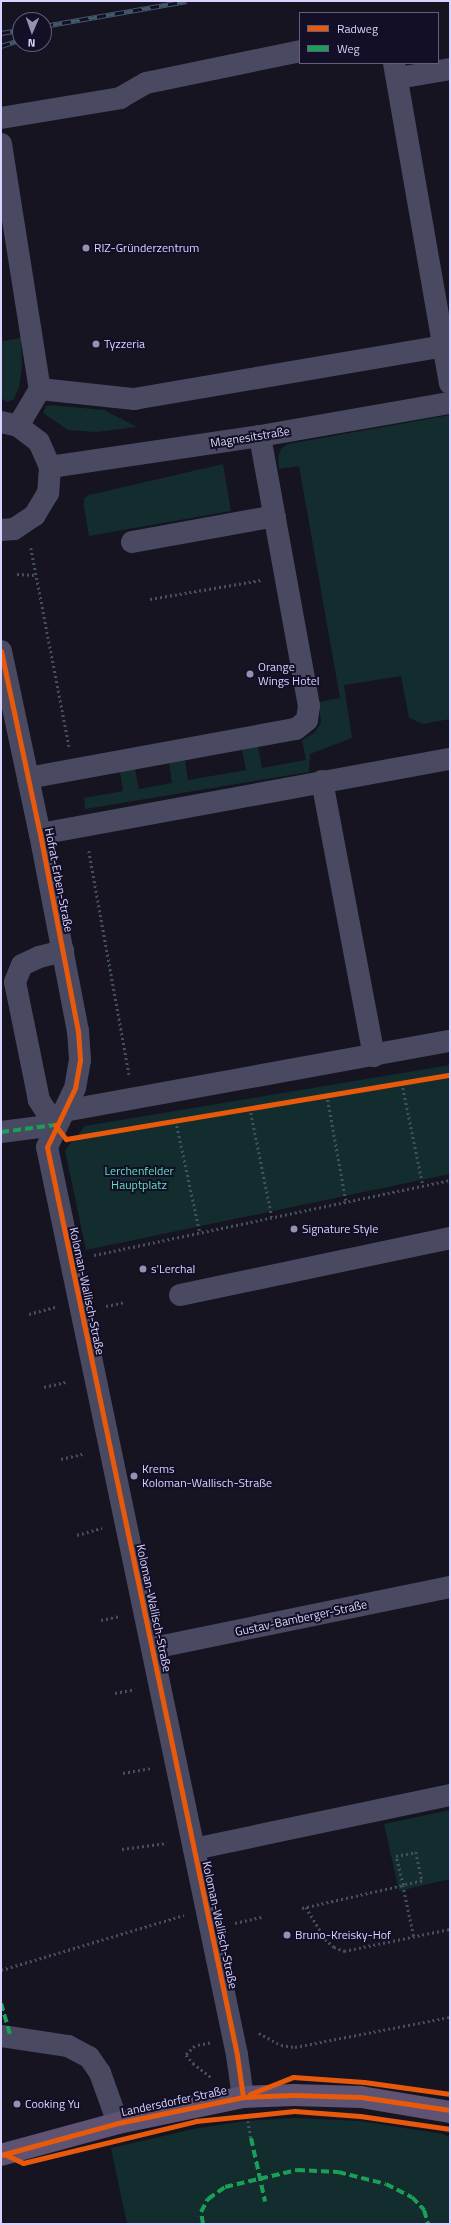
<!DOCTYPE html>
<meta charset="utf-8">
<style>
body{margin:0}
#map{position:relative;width:451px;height:2225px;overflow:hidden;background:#161421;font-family:"Titillium Web",sans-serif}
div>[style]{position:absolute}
.green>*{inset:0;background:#132c2d}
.path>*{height:2.5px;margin-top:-1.25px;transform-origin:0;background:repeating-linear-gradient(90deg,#44505f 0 2px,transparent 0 5px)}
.minor>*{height:22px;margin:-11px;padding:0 11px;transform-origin:11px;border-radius:11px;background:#4a4962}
.major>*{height:22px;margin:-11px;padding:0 11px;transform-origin:11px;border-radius:11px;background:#5e5373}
.rail>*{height:4.5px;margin-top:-2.25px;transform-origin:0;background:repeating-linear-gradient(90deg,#130f26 0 9px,#43596b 0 18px);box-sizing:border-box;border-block:1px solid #43596b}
.quiet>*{height:4px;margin-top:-2px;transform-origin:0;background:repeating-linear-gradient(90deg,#1a9f57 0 8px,transparent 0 12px)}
.cycleway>*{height:5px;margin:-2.5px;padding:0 2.5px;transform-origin:2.5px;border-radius:2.5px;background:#e8590c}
.dots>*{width:11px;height:11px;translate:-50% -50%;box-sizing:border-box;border:2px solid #130f26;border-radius:50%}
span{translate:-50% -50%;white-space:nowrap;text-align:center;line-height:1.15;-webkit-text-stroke:4px #130f26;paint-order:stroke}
.poi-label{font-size:12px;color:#d9d4ff}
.left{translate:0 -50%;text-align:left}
.street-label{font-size:12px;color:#d9d4ff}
.park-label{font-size:12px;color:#5fe0c0}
.frame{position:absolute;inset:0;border:2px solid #d9d4ff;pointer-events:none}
.legend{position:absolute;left:299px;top:12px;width:140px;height:52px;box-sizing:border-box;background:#130f26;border:1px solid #625e7d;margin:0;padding:5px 7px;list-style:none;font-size:12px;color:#d9d4ff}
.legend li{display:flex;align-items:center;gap:8px;height:20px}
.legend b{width:20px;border:1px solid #625e7d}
.north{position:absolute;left:12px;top:12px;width:40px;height:40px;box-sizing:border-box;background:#130f26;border:1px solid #625e7d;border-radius:50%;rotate:182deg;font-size:11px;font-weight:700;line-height:16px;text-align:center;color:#d9d4ff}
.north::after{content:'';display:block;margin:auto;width:14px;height:18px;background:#9591b1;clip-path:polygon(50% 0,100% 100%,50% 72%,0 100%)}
</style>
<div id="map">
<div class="green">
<i style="clip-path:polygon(1px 332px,3px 341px,21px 338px,22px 367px,19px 387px,14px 399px,7px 402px,1px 398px)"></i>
<i style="clip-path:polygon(51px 405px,104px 410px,137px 427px,96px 432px,68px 430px,43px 413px,46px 406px)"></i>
<i style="clip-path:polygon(450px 415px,450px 719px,423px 724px,409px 718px,401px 676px,344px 685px,352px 738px,310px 754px,309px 772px,85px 809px,84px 798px,123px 791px,120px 771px,135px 769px,139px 789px,172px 783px,169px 763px,185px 760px,188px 780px,246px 770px,242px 750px,247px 746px,258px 747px,262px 768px,306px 760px,302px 740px,314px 733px,321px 723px,319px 702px,340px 698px,299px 466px,279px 469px,278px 457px,281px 449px,288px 444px)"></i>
<i style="clip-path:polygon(223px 464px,231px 511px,89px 536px,84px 506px,84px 498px,89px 495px)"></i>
<i style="clip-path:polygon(450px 1065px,450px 1174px,86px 1250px,65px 1150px,85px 1126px)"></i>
<i style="clip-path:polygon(450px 1810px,450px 1879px,399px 1891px,384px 1824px)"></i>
<i style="clip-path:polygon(294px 2118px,360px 2121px,443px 2134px,450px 2138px,450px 2224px,127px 2224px,111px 2148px,198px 2128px,246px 2121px)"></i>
</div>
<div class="path">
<i style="left:31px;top:548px;width:202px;rotate:79.1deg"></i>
<i style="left:17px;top:574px;width:18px;rotate:3deg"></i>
<i style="left:150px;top:599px;width:113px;rotate:-9.7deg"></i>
<i style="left:89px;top:851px;width:227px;rotate:79.8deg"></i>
<i style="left:402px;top:1083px;width:104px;rotate:78.4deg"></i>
<i style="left:327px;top:1095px;width:108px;rotate:79.8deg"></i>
<i style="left:250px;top:1108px;width:111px;rotate:78.6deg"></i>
<i style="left:176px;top:1121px;width:115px;rotate:77.9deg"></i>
<i style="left:94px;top:1255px;width:364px;rotate:-11.9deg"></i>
<i style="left:106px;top:1306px;width:19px;rotate:-12deg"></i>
<i style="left:29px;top:1314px;width:27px;rotate:-15deg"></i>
<i style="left:44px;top:1387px;width:23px;rotate:-13deg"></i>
<i style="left:61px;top:1459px;width:23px;rotate:-13deg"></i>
<i style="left:77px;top:1535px;width:26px;rotate:-16deg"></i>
<i style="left:101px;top:1620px;width:19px;rotate:-12deg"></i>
<i style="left:115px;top:1693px;width:20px;rotate:-11deg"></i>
<i style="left:123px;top:1773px;width:28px;rotate:-10deg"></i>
<i style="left:122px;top:1849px;width:45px;rotate:-7.6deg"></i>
<i style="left:416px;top:1852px;width:30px;rotate:78deg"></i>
<i style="left:422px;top:1881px;width:19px;rotate:168deg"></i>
<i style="left:403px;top:1885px;width:30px;rotate:-104deg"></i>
<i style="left:396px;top:1856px;width:20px;rotate:-11deg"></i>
<i style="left:306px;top:1907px;width:37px;rotate:59deg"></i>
<i style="left:325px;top:1939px;width:12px;rotate:42deg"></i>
<i style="left:334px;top:1947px;width:11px;rotate:22deg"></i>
<i style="left:344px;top:1951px;width:108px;rotate:-11.7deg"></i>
<i style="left:302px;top:1908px;width:104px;rotate:-12.8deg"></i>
<i style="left:403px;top:1885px;width:53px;rotate:78.1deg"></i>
<i style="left:235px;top:1923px;width:28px;rotate:-13deg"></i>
<i style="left:1px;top:1970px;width:191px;rotate:-16.7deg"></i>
<i style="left:259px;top:2033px;width:25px;rotate:29deg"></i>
<i style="left:281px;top:2045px;width:14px;rotate:8deg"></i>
<i style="left:295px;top:2047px;width:158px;rotate:-11deg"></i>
<i style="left:210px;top:2043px;width:15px;rotate:169deg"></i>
<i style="left:195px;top:2046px;width:13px;rotate:135deg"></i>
<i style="left:186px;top:2055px;width:11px;rotate:49deg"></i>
<i style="left:193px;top:2063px;width:23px;rotate:38deg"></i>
<i style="left:248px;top:2121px;width:17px;rotate:80deg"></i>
</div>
<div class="minor">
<i style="left:394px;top:63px;width:325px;rotate:80.1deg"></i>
<i style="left:398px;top:78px;width:53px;rotate:-9.8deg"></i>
<i style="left:1px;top:118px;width:121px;rotate:-9.5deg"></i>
<i style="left:120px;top:98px;width:30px;rotate:-30deg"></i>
<i style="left:146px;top:83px;width:157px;rotate:-11.7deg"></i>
<i style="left:1px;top:144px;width:248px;rotate:81deg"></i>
<i style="left:40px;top:389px;width:43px;rotate:120.7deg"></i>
<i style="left:40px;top:389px;width:95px;rotate:6.1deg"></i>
<i style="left:134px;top:399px;width:314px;rotate:-9.7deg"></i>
<i style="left:1px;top:422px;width:17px;rotate:13deg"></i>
<i style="left:18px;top:426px;width:26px;rotate:37deg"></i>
<i style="left:39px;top:442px;width:27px;rotate:66deg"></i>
<i style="left:50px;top:467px;width:26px;rotate:94deg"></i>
<i style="left:48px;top:493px;width:26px;rotate:121deg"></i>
<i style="left:35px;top:515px;width:25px;rotate:146deg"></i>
<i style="left:14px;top:529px;width:13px;rotate:176deg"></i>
<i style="left:50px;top:467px;width:212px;rotate:-8.4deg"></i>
<i style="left:260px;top:436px;width:193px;rotate:-9.9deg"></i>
<i style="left:132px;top:542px;width:145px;rotate:-10.3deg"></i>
<i style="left:1px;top:651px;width:187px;rotate:78deg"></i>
<i style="left:40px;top:834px;width:201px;rotate:79.1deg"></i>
<i style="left:78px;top:1031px;width:29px;rotate:86deg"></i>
<i style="left:80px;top:1060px;width:28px;rotate:100deg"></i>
<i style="left:75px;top:1088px;width:65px;rotate:115.4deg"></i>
<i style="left:47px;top:1147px;width:928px;rotate:78.18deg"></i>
<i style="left:237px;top:2055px;width:42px;rotate:81.9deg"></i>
<i style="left:28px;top:778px;width:272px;rotate:-10.4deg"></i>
<i style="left:296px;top:729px;width:14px;rotate:-39deg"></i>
<i style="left:307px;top:720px;width:14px;rotate:-82deg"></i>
<i style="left:309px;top:706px;width:274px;rotate:-100.3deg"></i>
<i style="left:322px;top:781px;width:280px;rotate:79.3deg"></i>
<i style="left:40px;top:834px;width:417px;rotate:-10.4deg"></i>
<i style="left:64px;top:1111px;width:392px;rotate:-10.3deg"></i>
<i style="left:55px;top:1125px;width:30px;rotate:-123deg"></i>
<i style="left:39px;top:1100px;width:120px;rotate:-101.5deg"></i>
<i style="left:15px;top:982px;width:18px;rotate:-68deg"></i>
<i style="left:22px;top:965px;width:19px;rotate:-25deg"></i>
<i style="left:39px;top:957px;width:25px;rotate:-14deg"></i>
<i style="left:1px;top:1132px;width:54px;rotate:-7.4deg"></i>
<i style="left:180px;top:1295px;width:276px;rotate:-11.9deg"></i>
<i style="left:153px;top:1648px;width:303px;rotate:-11.6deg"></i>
<i style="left:194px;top:1849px;width:262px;rotate:-11.9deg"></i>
<i style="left:1px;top:2036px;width:68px;rotate:8.5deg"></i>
<i style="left:68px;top:2046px;width:24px;rotate:28deg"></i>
<i style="left:89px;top:2057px;width:19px;rotate:55deg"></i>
<i style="left:100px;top:2073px;width:53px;rotate:70.2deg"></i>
</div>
<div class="major">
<i style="left:1px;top:2155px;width:121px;rotate:-15.3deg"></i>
<i style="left:118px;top:2123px;width:128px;rotate:-11.7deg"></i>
<i style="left:243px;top:2097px;width:51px;rotate:-2.2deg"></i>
<i style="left:294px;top:2095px;width:67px;rotate:1.7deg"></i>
<i style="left:361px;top:2097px;width:90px;rotate:9.6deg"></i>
</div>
<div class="rail">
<i style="left:44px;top:26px;width:145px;rotate:-9.9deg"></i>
<i style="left:1px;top:33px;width:19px;rotate:-9deg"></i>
<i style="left:1px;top:46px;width:20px;rotate:-18deg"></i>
</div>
<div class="quiet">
<i style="left:1px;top:1132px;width:54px;rotate:-7.4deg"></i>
<i style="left:1px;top:2003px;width:35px;rotate:74deg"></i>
<i style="left:251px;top:2138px;width:65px;rotate:77.5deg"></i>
<i style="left:203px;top:2224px;width:12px;rotate:-99deg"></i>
<i style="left:201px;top:2212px;width:15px;rotate:-62deg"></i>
<i style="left:208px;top:2199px;width:21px;rotate:-35deg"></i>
<i style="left:225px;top:2187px;width:74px;rotate:-13.3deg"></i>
<i style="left:297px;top:2170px;width:41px;rotate:2.8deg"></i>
<i style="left:338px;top:2172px;width:49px;rotate:14deg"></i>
<i style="left:386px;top:2184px;width:29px;rotate:27deg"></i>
<i style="left:412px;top:2197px;width:18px;rotate:47deg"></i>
<i style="left:424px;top:2210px;width:15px;rotate:74deg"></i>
</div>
<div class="cycleway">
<i style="left:1px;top:651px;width:187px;rotate:78deg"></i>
<i style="left:40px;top:834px;width:201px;rotate:79.1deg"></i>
<i style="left:78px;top:1031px;width:29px;rotate:86deg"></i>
<i style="left:80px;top:1060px;width:28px;rotate:100deg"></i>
<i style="left:75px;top:1088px;width:65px;rotate:115.4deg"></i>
<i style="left:47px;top:1147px;width:928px;rotate:78.18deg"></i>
<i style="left:237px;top:2055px;width:42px;rotate:81.9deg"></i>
<i style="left:55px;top:1125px;width:18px;rotate:52deg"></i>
<i style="left:66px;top:1139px;width:389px;rotate:-9.5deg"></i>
<i style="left:250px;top:2094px;width:46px;rotate:-21.6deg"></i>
<i style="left:293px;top:2077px;width:71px;rotate:4deg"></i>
<i style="left:364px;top:2082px;width:87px;rotate:7.9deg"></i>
<i style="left:4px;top:2154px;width:21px;rotate:25deg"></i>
<i style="left:23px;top:2163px;width:178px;rotate:-13.6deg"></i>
<i style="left:196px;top:2121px;width:99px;rotate:-5.8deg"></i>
<i style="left:294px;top:2111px;width:66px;rotate:4.3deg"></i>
<i style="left:360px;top:2116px;width:91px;rotate:8.2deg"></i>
<i style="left:1px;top:2155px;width:121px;rotate:-15.3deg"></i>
<i style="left:118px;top:2123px;width:128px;rotate:-11.7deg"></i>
<i style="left:243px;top:2097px;width:51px;rotate:-2.2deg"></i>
<i style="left:294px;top:2095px;width:67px;rotate:1.7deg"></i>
<i style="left:361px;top:2097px;width:90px;rotate:8.3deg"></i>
</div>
<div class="dots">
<i style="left:86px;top:248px;background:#9591b1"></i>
<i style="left:96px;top:344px;background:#9591b1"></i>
<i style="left:250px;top:674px;background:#9591b1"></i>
<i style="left:294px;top:1229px;background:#9591b1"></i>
<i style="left:143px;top:1269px;background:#9591b1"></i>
<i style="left:134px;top:1476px;background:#9591b1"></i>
<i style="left:287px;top:1935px;background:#9591b1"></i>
<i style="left:17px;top:2104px;background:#9591b1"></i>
</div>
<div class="poi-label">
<span class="left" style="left:94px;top:248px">RIZ-Gründerzentrum</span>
<span class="left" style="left:104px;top:344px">Tyzzeria</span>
<span class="left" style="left:258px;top:674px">Orange<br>Wings Hotel</span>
<span class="left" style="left:302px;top:1229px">Signature Style</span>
<span class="left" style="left:151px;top:1269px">s'Lerchal</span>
<span class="left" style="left:142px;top:1476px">Krems<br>Koloman-Wallisch-Straße</span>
<span class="left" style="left:295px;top:1935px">Bruno-Kreisky-Hof</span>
<span class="left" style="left:25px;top:2104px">Cooking Yu</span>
</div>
<div class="street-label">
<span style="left:250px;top:437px;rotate:-9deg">Magnesitstraße</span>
<span style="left:59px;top:880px;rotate:79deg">Hofrat-Erben-Straße</span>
<span style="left:87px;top:1291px;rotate:78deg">Koloman-Wallisch-Straße</span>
<span style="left:154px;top:1608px;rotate:78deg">Koloman-Wallisch-Straße</span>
<span style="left:301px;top:1618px;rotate:-12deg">Gustav-Bamberger-Straße</span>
<span style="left:220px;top:1925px;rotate:78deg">Koloman-Wallisch-Straße</span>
<span style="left:174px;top:2101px;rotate:-12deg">Landersdorfer Straße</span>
</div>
<div class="park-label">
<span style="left:139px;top:1178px">Lerchenfelder<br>Hauptplatz</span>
</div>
<div class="frame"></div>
<ul class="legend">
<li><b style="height:5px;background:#e8590c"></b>Radweg</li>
<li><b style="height:5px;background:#1a9f57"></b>Weg</li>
</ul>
<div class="north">N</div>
</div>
